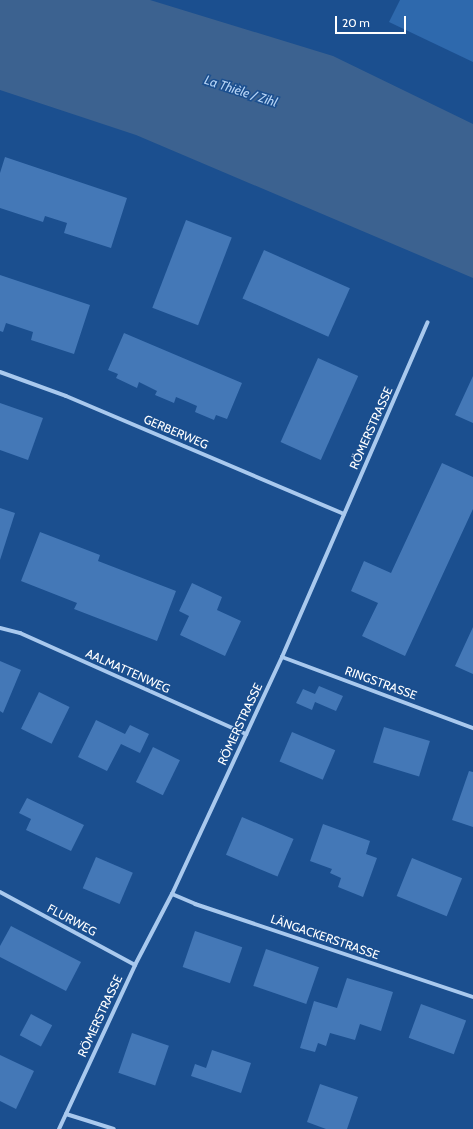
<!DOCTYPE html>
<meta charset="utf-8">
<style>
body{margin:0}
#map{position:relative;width:473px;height:1129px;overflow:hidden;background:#1b4f8f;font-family:Cabin,sans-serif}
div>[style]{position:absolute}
.green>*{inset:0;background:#2e69ad}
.water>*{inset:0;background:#3c6290}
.building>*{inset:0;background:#4478b7;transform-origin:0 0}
.minor>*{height:4px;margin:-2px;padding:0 2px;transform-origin:2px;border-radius:2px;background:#a9c9ee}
span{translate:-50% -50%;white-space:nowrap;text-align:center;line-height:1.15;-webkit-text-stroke:3px #1b4f8f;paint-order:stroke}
.street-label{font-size:12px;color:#fff}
.water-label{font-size:13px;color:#b5d3f5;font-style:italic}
.scale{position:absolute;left:335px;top:16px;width:71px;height:18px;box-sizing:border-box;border:2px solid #fff;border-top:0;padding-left:5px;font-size:12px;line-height:14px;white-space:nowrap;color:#fff;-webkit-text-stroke:3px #1b4f8f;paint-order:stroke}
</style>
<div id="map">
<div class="green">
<i style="clip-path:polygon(400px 0,473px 0,473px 62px,389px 22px)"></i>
</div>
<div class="water">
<i style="clip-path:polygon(0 0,150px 0,333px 56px,473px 124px,473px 278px,136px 135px,0 90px)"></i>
</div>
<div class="building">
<i style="clip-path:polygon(5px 157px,127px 198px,111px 248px,64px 233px,67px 223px,45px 216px,43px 222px,0 208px,0 173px)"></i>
<i style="left:186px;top:220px;width:49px;height:94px;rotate:21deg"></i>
<i style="left:264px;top:250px;width:94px;height:53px;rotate:24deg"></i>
<i style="clip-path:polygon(0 275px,90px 305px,74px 354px,31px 340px,33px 332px,6px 323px,3px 332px,0 331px)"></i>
<i style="clip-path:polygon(124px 333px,242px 383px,227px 419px,216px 415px,214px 420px,195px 412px,197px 406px,188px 402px,176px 397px,174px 403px,155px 395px,157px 391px,139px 382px,137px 388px,116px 378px,118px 374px,108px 370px)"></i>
<i style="left:318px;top:358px;width:44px;height:92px;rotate:24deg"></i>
<i style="clip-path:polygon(473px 376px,473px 423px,455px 415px)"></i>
<i style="clip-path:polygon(0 403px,43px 418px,28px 460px,0 450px)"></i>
<i style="clip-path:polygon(442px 463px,473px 477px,473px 509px,405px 656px,362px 636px,378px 603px,351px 591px,364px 561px,391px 573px)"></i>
<i style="clip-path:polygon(0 508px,15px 513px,0 560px)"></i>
<i style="clip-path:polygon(40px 532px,100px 555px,98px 561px,176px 591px,157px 641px,74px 609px,77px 603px,21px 581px)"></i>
<i style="clip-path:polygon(192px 583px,222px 597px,217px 610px,241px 621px,225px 656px,180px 635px,189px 616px,179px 611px)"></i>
<i style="clip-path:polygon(473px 627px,473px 674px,455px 666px)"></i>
<i style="clip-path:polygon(0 661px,21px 670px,3px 713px,0 711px)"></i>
<i style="clip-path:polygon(319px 686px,343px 696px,336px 711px,315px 702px,312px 710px,296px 703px,303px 689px,315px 694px)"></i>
<i style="left:39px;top:692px;width:34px;height:41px;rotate:26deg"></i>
<i style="clip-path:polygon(96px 720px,125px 734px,130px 725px,149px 734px,140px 753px,121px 744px,107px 771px,78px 757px)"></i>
<i style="left:384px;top:727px;width:48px;height:37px;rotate:17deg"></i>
<i style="left:292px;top:732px;width:47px;height:32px;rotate:23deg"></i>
<i style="left:153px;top:747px;width:30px;height:39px;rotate:26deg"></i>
<i style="clip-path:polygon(469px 771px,473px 772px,473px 827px,452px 820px)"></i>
<i style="clip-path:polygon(27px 798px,84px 825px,71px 851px,26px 830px,31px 819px,19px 813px)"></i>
<i style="left:242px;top:817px;width:56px;height:41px;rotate:23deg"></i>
<i style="clip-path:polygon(323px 824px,370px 841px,366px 854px,377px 858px,363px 897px,338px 887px,341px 878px,330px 873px,332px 869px,310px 861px)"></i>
<i style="left:96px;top:857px;width:40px;height:34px;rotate:23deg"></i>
<i style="left:412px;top:858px;width:54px;height:41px;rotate:22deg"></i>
<i style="clip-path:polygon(11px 926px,81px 962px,66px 991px,0 957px,0 946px)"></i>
<i style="left:195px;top:931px;width:50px;height:38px;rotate:19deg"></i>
<i style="left:266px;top:949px;width:56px;height:39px;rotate:19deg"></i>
<i style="clip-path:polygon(347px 978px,393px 992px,381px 1031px,360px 1024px,355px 1040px,330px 1033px,326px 1046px,318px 1043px,315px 1052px,300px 1048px,314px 1001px,337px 1008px)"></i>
<i style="left:421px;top:1004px;width:48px;height:36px;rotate:20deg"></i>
<i style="left:31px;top:1014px;width:24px;height:24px;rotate:28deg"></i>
<i style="left:132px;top:1033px;width:39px;height:42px;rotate:19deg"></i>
<i style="clip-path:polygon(212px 1050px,251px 1063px,241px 1093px,191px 1076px,195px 1064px,206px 1068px)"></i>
<i style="clip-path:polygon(0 1055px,34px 1071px,16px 1109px,0 1101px)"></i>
<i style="clip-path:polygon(320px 1084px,358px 1097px,347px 1129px,326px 1129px,307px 1122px)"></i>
</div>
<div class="minor">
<i style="left:0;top:372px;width:70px;rotate:20deg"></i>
<i style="left:66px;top:396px;width:302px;rotate:23deg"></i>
<i style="left:0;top:628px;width:21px;rotate:14deg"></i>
<i style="left:20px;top:633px;width:248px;rotate:24.1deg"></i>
<i style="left:282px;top:657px;width:204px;rotate:20.4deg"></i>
<i style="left:0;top:892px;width:153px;rotate:28.4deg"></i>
<i style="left:172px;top:894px;width:25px;rotate:23deg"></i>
<i style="left:195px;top:904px;width:293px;rotate:18.5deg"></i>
<i style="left:66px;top:1114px;width:50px;rotate:17.4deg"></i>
<i style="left:59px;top:1129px;width:181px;rotate:-65.1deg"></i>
<i style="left:135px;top:965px;width:80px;rotate:-62.5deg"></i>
<i style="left:172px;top:894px;width:261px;rotate:-65.1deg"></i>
<i style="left:282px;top:657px;width:365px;rotate:-66.5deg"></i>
</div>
<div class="street-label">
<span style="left:371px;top:428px;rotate:-66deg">RÖMERSTRASSE</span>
<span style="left:176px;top:432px;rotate:23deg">GERBERWEG</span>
<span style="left:128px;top:671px;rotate:24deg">AALMATTENWEG</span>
<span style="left:381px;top:683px;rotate:20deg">RINGSTRASSE</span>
<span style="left:240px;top:724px;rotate:-65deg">RÖMERSTRASSE</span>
<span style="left:72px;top:920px;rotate:28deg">FLURWEG</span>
<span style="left:325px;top:937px;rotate:19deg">LÄNGACKERSTRASSE</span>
<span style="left:100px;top:1016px;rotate:-65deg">RÖMERSTRASSE</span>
</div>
<div class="water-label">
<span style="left:241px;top:91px;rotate:18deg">La Thièle / Zihl</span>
</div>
<div class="scale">20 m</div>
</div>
